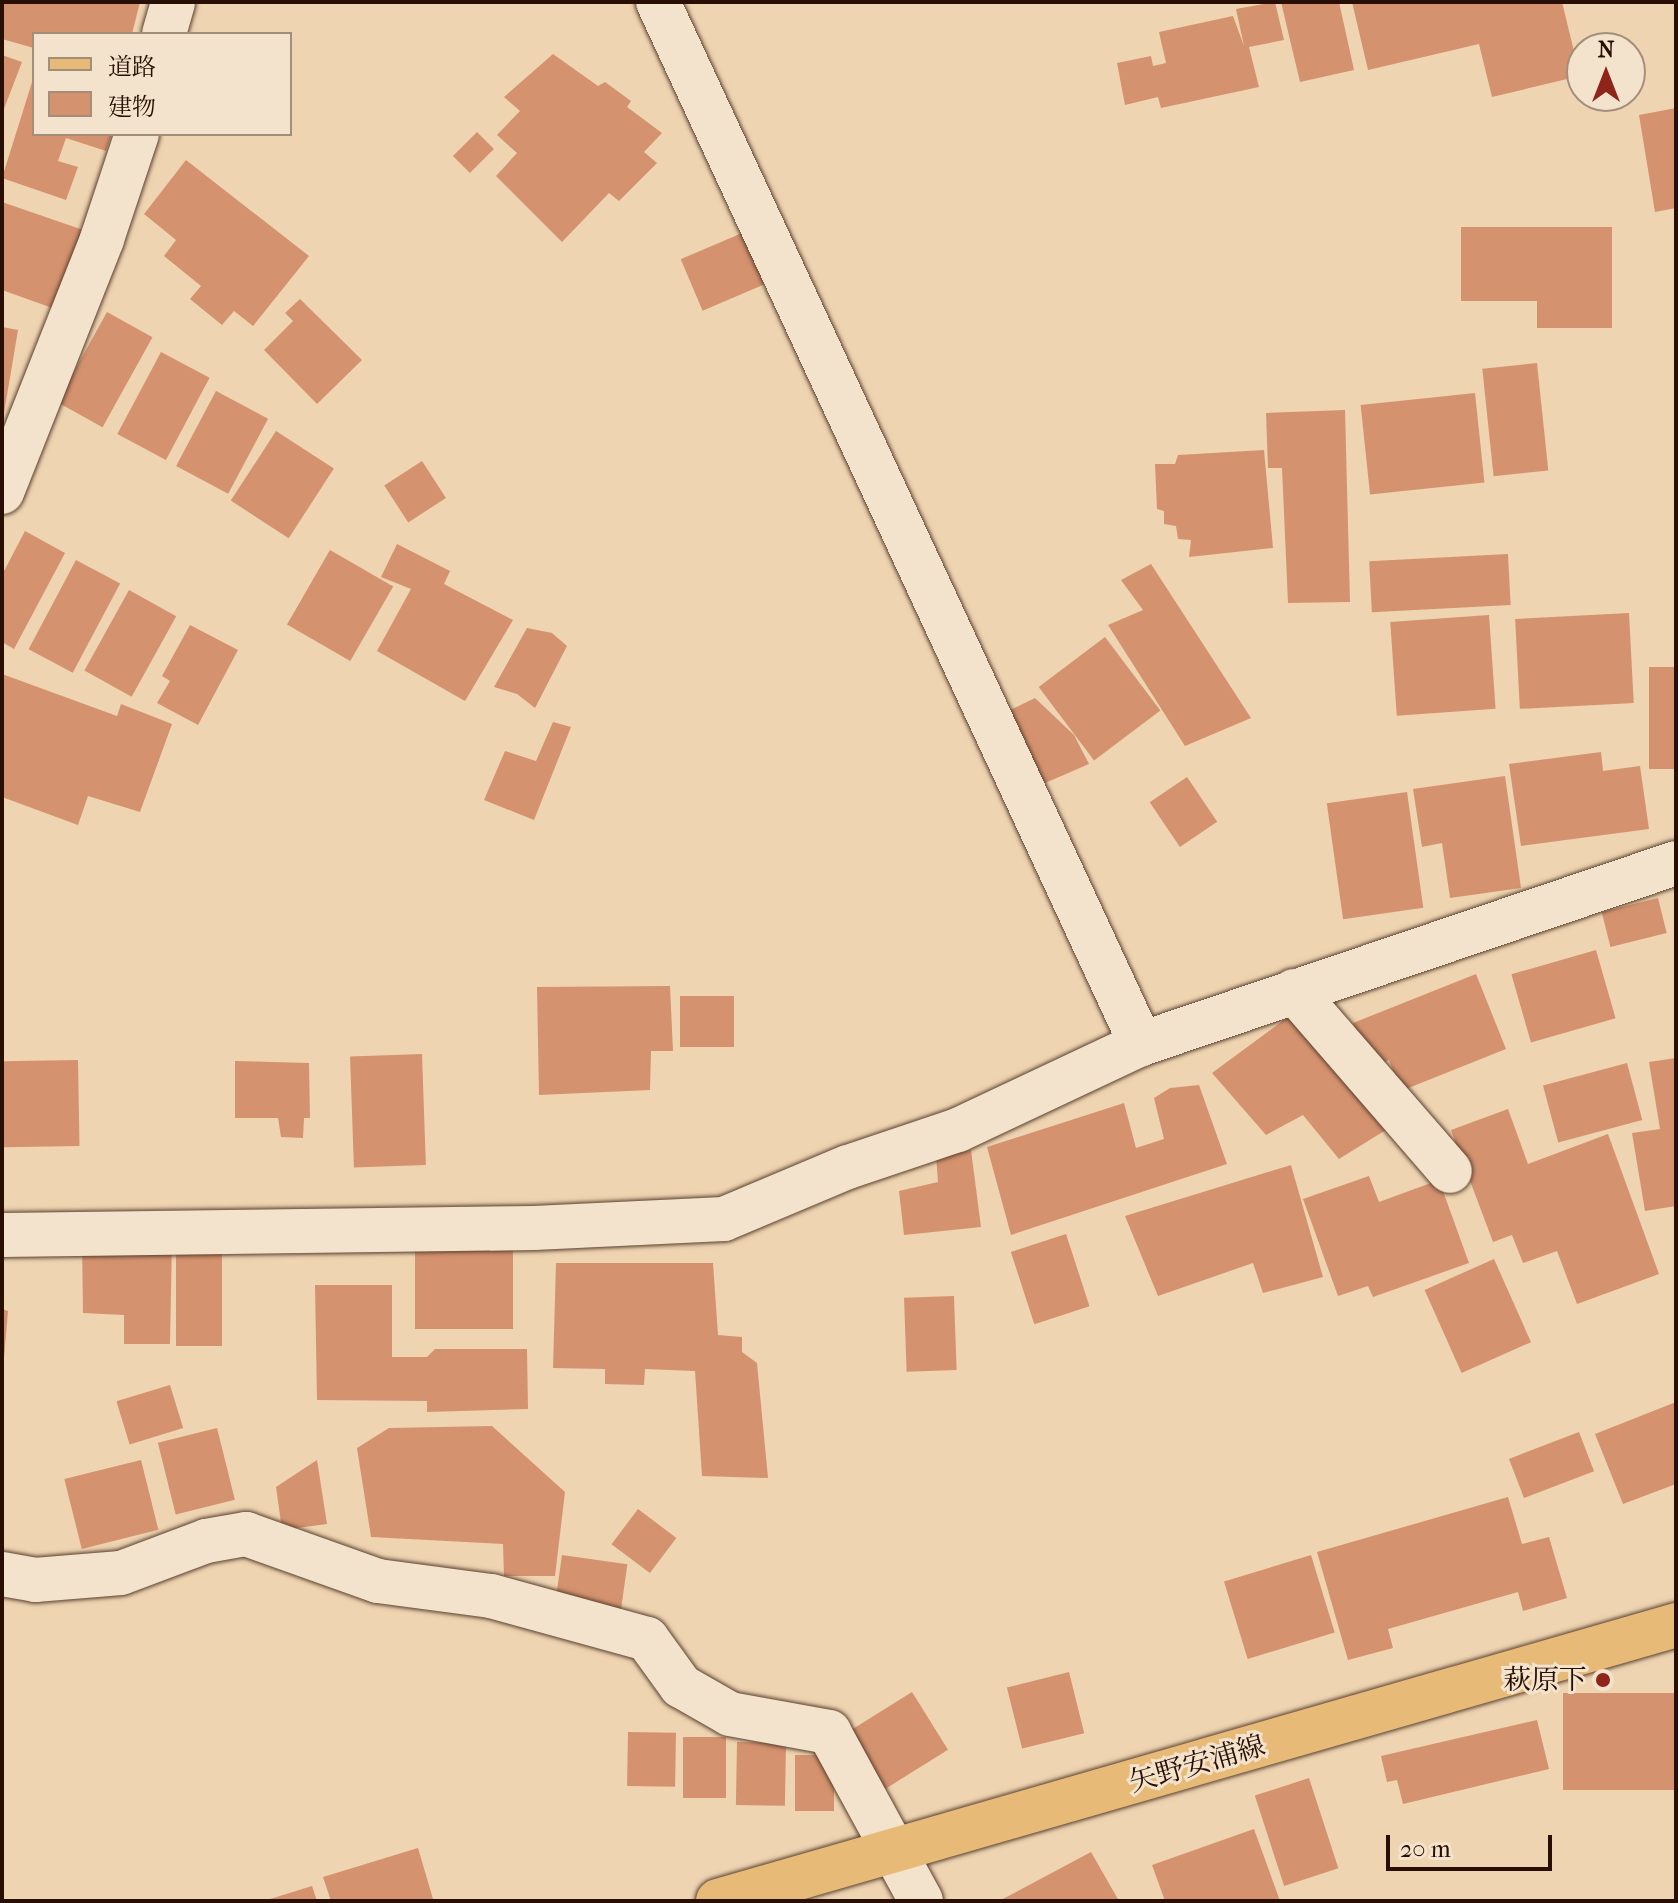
<!DOCTYPE html>
<meta charset="utf-8">
<style>
body{margin:0}
#map{position:relative;width:1678px;height:1903px;overflow:hidden;background:#eed4b1;font-family:"IM FELL French Canon","Noto Serif JP",serif}
div>[style]{position:absolute}
.building>*{inset:0;background:#d5926f;transform-origin:0 0}
.roads{filter:drop-shadow(0 0 2px #5a402e) drop-shadow(0 0 2px #5a402e)}
.street>*{height:44px;margin:-22px;padding:0 22px;transform-origin:22px;border-radius:22px;background:#f4e3cc}
.primary>*{height:44px;margin:-22px;padding:0 22px;transform-origin:22px;border-radius:22px;background:#e7ba78}
.dots>*{width:22px;height:22px;translate:-50% -50%;box-sizing:border-box;border:4px solid #f4e3cc;border-radius:50%}
span{translate:-50% -50%;white-space:nowrap;text-align:center;line-height:1.15;-webkit-text-stroke:6px #f4e3cc;paint-order:stroke}
.poi-label{font-size:28px;color:#290f03}
.right{translate:-100% -50%;text-align:right}
.street-label{font-size:28px;color:#290f03}
.frame{position:absolute;inset:0;border:4px solid #290f03;pointer-events:none}
.legend{position:absolute;left:32px;top:32px;width:260px;height:104px;box-sizing:border-box;background:#f4e3cc;border:2px solid #a38e7c;margin:0;padding:10px 14px;list-style:none;font-size:24px;color:#290f03}
.legend li{display:flex;align-items:center;gap:16px;height:40px}
.legend b{width:40px;border:2px solid #a38e7c}
.north{position:absolute;left:1566px;top:32px;width:80px;height:80px;box-sizing:border-box;background:#f4e3cc;border:2px solid #a38e7c;border-radius:50%;rotate:0deg;font-size:22px;font-weight:700;line-height:32px;text-align:center;color:#290f03}
.north::after{content:'';display:block;margin:auto;width:28px;height:36px;background:#8f2418;clip-path:polygon(50% 0,100% 100%,50% 72%,0 100%)}
.scale{position:absolute;left:1386px;top:1835px;width:166px;height:36px;box-sizing:border-box;border:4px solid #290f03;border-top:0;padding-left:10px;font-size:24px;line-height:28px;white-space:nowrap;color:#290f03;-webkit-text-stroke:6px #f4e3cc;paint-order:stroke}
</style>
<div id="map">
<div class="building">
<i style="clip-path:polygon(2px 2px,140px 2px,132px 34px,34px 34px,34px 48px,2px 39px)"></i>
<i style="clip-path:polygon(1275px 2px,1284px 40px,1249px 47px,1259px 87px,1161px 108px,1158px 97px,1125px 105px,1117px 63px,1151px 56px,1153px 66px,1166px 63px,1159px 32px,1233px 16px,1244px 46px,1236px 9px)"></i>
<i style="clip-path:polygon(1281px 2px,1339px 2px,1354px 70px,1300px 82px)"></i>
<i style="clip-path:polygon(1352px 2px,1562px 2px,1580px 76px,1492px 97px,1479px 44px,1368px 70px)"></i>
<i style="clip-path:polygon(553px 54px,598px 86px,605px 82px,631px 101px,627px 107px,662px 133px,644px 152px,657px 163px,619px 201px,609px 193px,562px 242px,496px 176px,517px 153px,497px 135px,520px 111px,504px 97px)"></i>
<i style="clip-path:polygon(2px 55px,22px 62px,2px 114px)"></i>
<i style="clip-path:polygon(33px 79px,34px 134px,112px 134px,106px 151px,66px 138px,58px 161px,78px 167px,66px 200px,2px 178px)"></i>
<i style="clip-path:polygon(1676px 108px,1676px 208px,1655px 212px,1639px 115px)"></i>
<i style="left:477px;top:132px;width:24px;height:34px;rotate:45deg"></i>
<i style="clip-path:polygon(186px 160px,309px 256px,253px 326px,234px 311px,222px 325px,190px 299px,201px 286px,164px 256px,176px 240px,144px 214px)"></i>
<i style="clip-path:polygon(2px 202px,86px 231px,58px 310px,2px 290px)"></i>
<i style="clip-path:polygon(1461px 227px,1612px 227px,1612px 328px,1537px 328px,1537px 301px,1461px 301px)"></i>
<i style="left:747px;top:231px;width:56px;height:72px;rotate:67deg"></i>
<i style="clip-path:polygon(300px 299px,362px 360px,317px 404px,264px 350px,293px 321px,285px 313px)"></i>
<i style="left:107px;top:312px;width:52px;height:103px;rotate:29deg"></i>
<i style="clip-path:polygon(2px 327px,18px 330px,4px 413px,2px 413px)"></i>
<i style="left:161px;top:352px;width:55px;height:93px;rotate:28deg"></i>
<i style="left:1537px;top:363px;width:108px;height:55px;rotate:84deg"></i>
<i style="left:216px;top:391px;width:59px;height:85px;rotate:28deg"></i>
<i style="left:1475px;top:393px;width:90px;height:115px;rotate:84deg"></i>
<i style="clip-path:polygon(1345px 410px,1350px 602px,1288px 603px,1282px 468px,1268px 468px,1266px 413px)"></i>
<i style="left:276px;top:431px;width:69px;height:83px;rotate:33deg"></i>
<i style="clip-path:polygon(1264px 450px,1273px 548px,1189px 557px,1191px 540px,1178px 539px,1176px 526px,1164px 524px,1164px 511px,1157px 509px,1155px 464px,1175px 464px,1178px 455px)"></i>
<i style="left:422px;top:461px;width:44px;height:45px;rotate:57deg"></i>
<i style="clip-path:polygon(25px 531px,65px 553px,14px 649px,2px 642px,2px 575px)"></i>
<i style="clip-path:polygon(397px 544px,450px 571px,444px 584px,513px 620px,465px 701px,377px 651px,411px 589px,381px 577px)"></i>
<i style="left:330px;top:550px;width:73px;height:86px;rotate:30deg"></i>
<i style="left:1508px;top:554px;width:51px;height:139px;rotate:87deg"></i>
<i style="left:76px;top:560px;width:50px;height:101px;rotate:28deg"></i>
<i style="clip-path:polygon(1151px 564px,1251px 718px,1185px 746px,1108px 625px,1143px 610px,1121px 580px)"></i>
<i style="left:129px;top:590px;width:54px;height:92px;rotate:29deg"></i>
<i style="left:1629px;top:613px;width:90px;height:114px;rotate:87deg"></i>
<i style="left:1489px;top:615px;width:94px;height:99px;rotate:86deg"></i>
<i style="clip-path:polygon(190px 625px,238px 650px,198px 725px,157px 703px,170px 681px,162px 676px)"></i>
<i style="clip-path:polygon(527px 628px,552px 633px,567px 646px,535px 708px,517px 694px,494px 687px)"></i>
<i style="left:1105px;top:637px;width:92px;height:83px;rotate:53deg"></i>
<i style="left:1649px;top:667px;width:27px;height:102px"></i>
<i style="clip-path:polygon(2px 674px,117px 716px,121px 704px,172px 724px,140px 812px,88px 796px,78px 825px,2px 797px)"></i>
<i style="clip-path:polygon(1035px 698px,1074px 735px,1089px 764px,1029px 790px,998px 716px)"></i>
<i style="clip-path:polygon(553px 722px,571px 727px,534px 820px,484px 800px,505px 751px,536px 761px)"></i>
<i style="clip-path:polygon(1601px 752px,1603px 771px,1640px 766px,1649px 829px,1521px 846px,1509px 764px)"></i>
<i style="clip-path:polygon(1505px 776px,1521px 888px,1450px 898px,1442px 843px,1422px 847px,1413px 789px)"></i>
<i style="left:1187px;top:777px;width:54px;height:45px;rotate:56deg"></i>
<i style="left:1407px;top:792px;width:117px;height:81px;rotate:82deg"></i>
<i style="left:1658px;top:898px;width:36px;height:58px;rotate:76deg"></i>
<i style="left:1596px;top:950px;width:71px;height:88px;rotate:74deg"></i>
<i style="clip-path:polygon(1476px 974px,1506px 1049px,1401px 1091px,1389px 1060px,1371px 1068px,1353px 1023px)"></i>
<i style="clip-path:polygon(670px 986px,673px 1051px,651px 1051px,650px 1090px,539px 1095px,537px 987px)"></i>
<i style="left:734px;top:996px;width:51px;height:54px;rotate:90deg"></i>
<i style="clip-path:polygon(1296px 1011px,1389px 1128px,1339px 1159px,1303px 1115px,1266px 1135px,1212px 1073px)"></i>
<i style="left:422px;top:1054px;width:111px;height:72px;rotate:88deg"></i>
<i style="clip-path:polygon(1676px 1058px,1676px 1206px,1645px 1211px,1632px 1133px,1660px 1129px,1649px 1062px)"></i>
<i style="left:78px;top:1060px;width:86px;height:76px;rotate:89deg"></i>
<i style="clip-path:polygon(235px 1061px,309px 1063px,310px 1118px,304px 1118px,303px 1138px,281px 1137px,278px 1118px,235px 1118px)"></i>
<i style="left:1627px;top:1063px;width:59px;height:87px;rotate:75deg"></i>
<i style="clip-path:polygon(1199px 1085px,1227px 1164px,1011px 1235px,987px 1147px,1124px 1103px,1136px 1148px,1164px 1139px,1154px 1098px,1170px 1088px)"></i>
<i style="clip-path:polygon(1508px 1109px,1528px 1164px,1608px 1134px,1659px 1274px,1577px 1304px,1557px 1251px,1523px 1263px,1512px 1235px,1493px 1242px,1451px 1130px)"></i>
<i style="clip-path:polygon(971px 1150px,981px 1227px,904px 1235px,899px 1191px,938px 1182px,936px 1155px)"></i>
<i style="clip-path:polygon(1291px 1165px,1323px 1277px,1263px 1293px,1253px 1263px,1158px 1296px,1125px 1216px)"></i>
<i style="clip-path:polygon(1369px 1176px,1379px 1202px,1439px 1180px,1469px 1263px,1373px 1297px,1368px 1286px,1338px 1296px,1303px 1199px)"></i>
<i style="left:1066px;top:1234px;width:76px;height:58px;rotate:72deg"></i>
<i style="left:176px;top:1237px;width:46px;height:109px"></i>
<i style="clip-path:polygon(82px 1240px,172px 1241px,170px 1344px,124px 1344px,124px 1315px,83px 1313px)"></i>
<i style="left:415px;top:1246px;width:98px;height:83px"></i>
<i style="left:1494px;top:1259px;width:91px;height:76px;rotate:66deg"></i>
<i style="clip-path:polygon(556px 1263px,713px 1263px,718px 1335px,742px 1337px,742px 1352px,757px 1363px,768px 1478px,702px 1476px,695px 1371px,645px 1369px,644px 1385px,605px 1384px,605px 1369px,553px 1368px)"></i>
<i style="clip-path:polygon(315px 1285px,392px 1285px,392px 1357px,427px 1357px,435px 1349px,527px 1349px,528px 1409px,427px 1412px,427px 1401px,317px 1400px)"></i>
<i style="left:954px;top:1296px;width:74px;height:50px;rotate:88deg"></i>
<i style="clip-path:polygon(2px 1309px,8px 1311px,4px 1358px,2px 1358px)"></i>
<i style="left:170px;top:1385px;width:45px;height:56px;rotate:73deg"></i>
<i style="clip-path:polygon(1676px 1402px,1676px 1484px,1623px 1504px,1595px 1434px)"></i>
<i style="clip-path:polygon(492px 1426px,565px 1492px,555px 1576px,504px 1576px,503px 1544px,371px 1537px,357px 1448px,389px 1428px)"></i>
<i style="left:217px;top:1428px;width:74px;height:61px;rotate:76deg"></i>
<i style="left:1579px;top:1432px;width:42px;height:75px;rotate:69deg"></i>
<i style="left:141px;top:1460px;width:72px;height:79px;rotate:76deg"></i>
<i style="clip-path:polygon(317px 1460px,327px 1524px,282px 1530px,276px 1487px)"></i>
<i style="clip-path:polygon(1508px 1497px,1522px 1544px,1549px 1537px,1567px 1598px,1523px 1611px,1518px 1592px,1388px 1629px,1393px 1648px,1348px 1660px,1317px 1552px)"></i>
<i style="left:638px;top:1509px;width:48px;height:44px;rotate:37deg"></i>
<i style="left:562px;top:1555px;width:66px;height:46px;rotate:8deg"></i>
<i style="left:1311px;top:1555px;width:81px;height:91px;rotate:73deg"></i>
<i style="left:1069px;top:1672px;width:63px;height:64px;rotate:76deg"></i>
<i style="left:912px;top:1692px;width:68px;height:76px;rotate:58deg"></i>
<i style="left:1676px;top:1693px;width:97px;height:113px;rotate:90deg"></i>
<i style="clip-path:polygon(1537px 1720px,1549px 1769px,1403px 1804px,1397px 1780px,1387px 1782px,1381px 1756px)"></i>
<i style="left:628px;top:1732px;width:48px;height:54px;rotate:1deg"></i>
<i style="left:683px;top:1737px;width:43px;height:61px"></i>
<i style="left:737px;top:1742px;width:49px;height:63px;rotate:1deg"></i>
<i style="left:795px;top:1755px;width:39px;height:56px"></i>
<i style="left:1309px;top:1778px;width:95px;height:57px;rotate:72deg"></i>
<i style="clip-path:polygon(1254px 1829px,1280px 1901px,1165px 1901px,1152px 1865px)"></i>
<i style="clip-path:polygon(418px 1848px,433px 1899px,331px 1901px,323px 1877px)"></i>
<i style="clip-path:polygon(1091px 1852px,1119px 1901px,999px 1901px)"></i>
<i style="clip-path:polygon(312px 1886px,317px 1901px,267px 1901px,267px 1900px)"></i>
</div>
<div class="roads">
<div class="street">
<i style="left:658px;top:2px;width:1149px;rotate:65.13deg"></i>
<i style="left:164px;top:34px;width:33px;rotate:-74deg"></i>
<i style="left:2px;top:492px;width:272px;rotate:-68.4deg"></i>
<i style="left:102px;top:239px;width:111px;rotate:-71.6deg"></i>
<i style="left:1294px;top:991px;width:238px;rotate:49.1deg"></i>
<i style="left:2px;top:1235px;width:532px;rotate:-0.75deg"></i>
<i style="left:534px;top:1228px;width:190px;rotate:-2.7deg"></i>
<i style="left:724px;top:1219px;width:134px;rotate:-22.8deg"></i>
<i style="left:848px;top:1167px;width:116px;rotate:-18.6deg"></i>
<i style="left:958px;top:1130px;width:202px;rotate:-25.2deg"></i>
<i style="left:1141px;top:1044px;width:565px;rotate:-18.69deg"></i>
<i style="left:2px;top:1574px;width:34px;rotate:10deg"></i>
<i style="left:35px;top:1580px;width:86px;rotate:-4.7deg"></i>
<i style="left:121px;top:1573px;width:91px;rotate:-20.6deg"></i>
<i style="left:206px;top:1541px;width:41px;rotate:-9.9deg"></i>
<i style="left:246px;top:1534px;width:140px;rotate:19.6deg"></i>
<i style="left:378px;top:1581px;width:114px;rotate:7.6deg"></i>
<i style="left:491px;top:1596px;width:162px;rotate:15.4deg"></i>
<i style="left:647px;top:1639px;width:58px;rotate:54.1deg"></i>
<i style="left:681px;top:1686px;width:56px;rotate:29.7deg"></i>
<i style="left:730px;top:1714px;width:101px;rotate:10.3deg"></i>
<i style="left:829px;top:1732px;width:192px;rotate:61.4deg"></i>
</div>
<div class="primary">
<i style="left:718px;top:1901px;width:997px;rotate:-16.07deg"></i>
</div>
</div>
<div class="dots">
<i style="left:1603px;top:1680px;background:#8f2418"></i>
</div>
<div class="poi-label">
<span class="right" style="left:1587px;top:1680px">萩原下</span>
</div>
<div class="street-label">
<span style="left:1197px;top:1764px;rotate:-16deg">矢野安浦線</span>
</div>
<div class="frame"></div>
<ul class="legend">
<li><b style="height:10px;background:#e7ba78"></b>道路</li>
<li><b style="height:22px;background:#d5926f"></b>建物</li>
</ul>
<div class="north">N</div>
<div class="scale">20 m</div>
</div>
